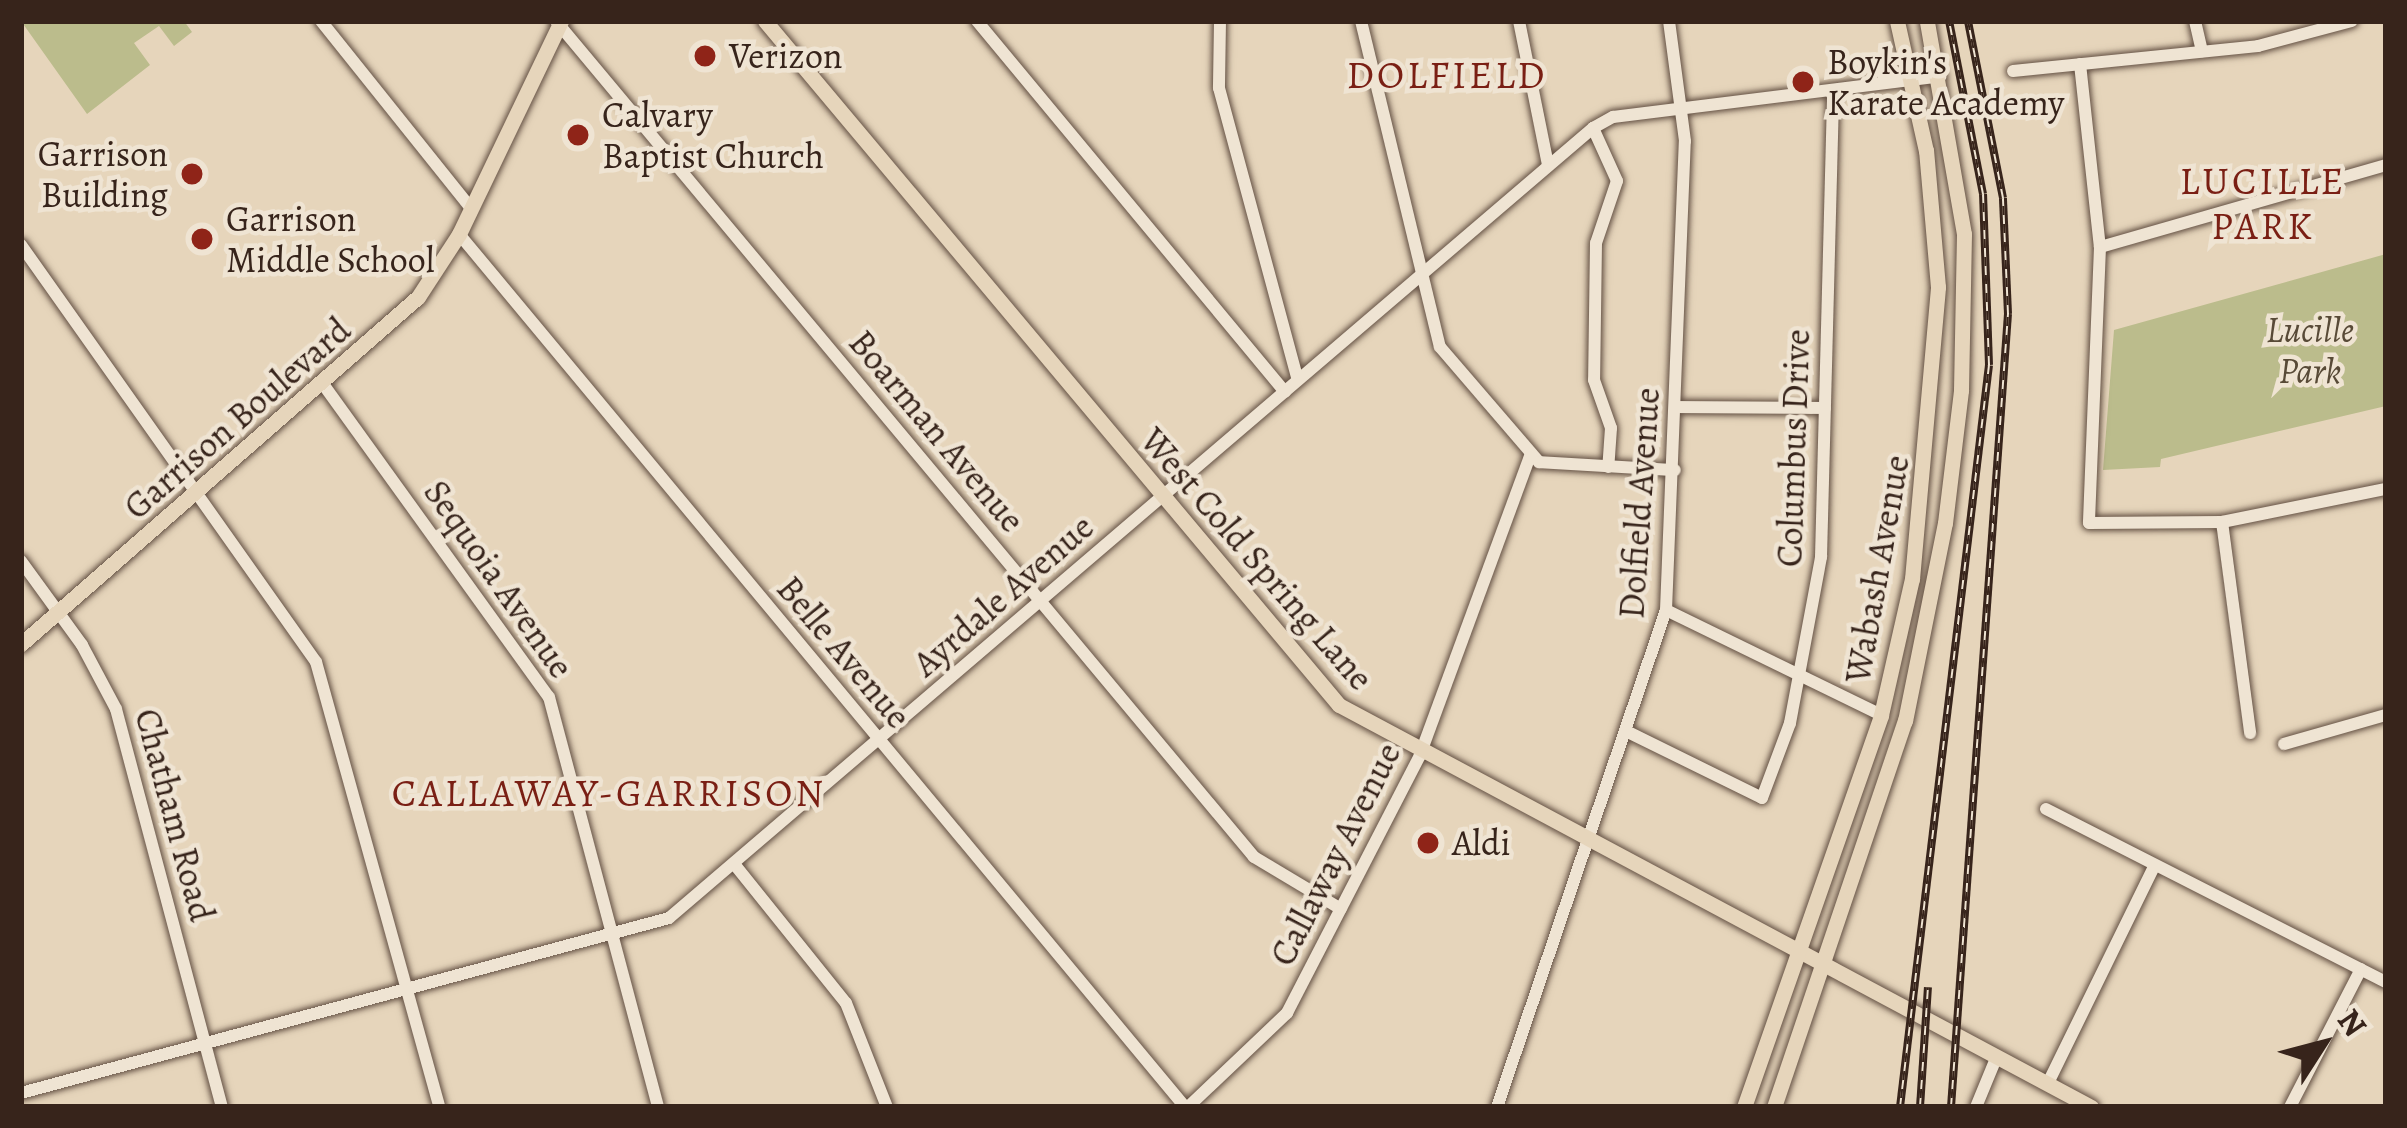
<!DOCTYPE html>
<style>
body{margin:0}
#map{position:relative;width:2407px;height:1128px;overflow:hidden;background:#e6d5bb;font-family:Alegreya,serif}
div>[style]{position:absolute}
.green>*{inset:0;background:#bbbc8c}
.roads{filter:drop-shadow(0 0 3px #635043) drop-shadow(0 0 3px #635043)}
.minor>*{height:12px;margin:-6px;padding:0 6px;transform-origin:6px;border-radius:6px;background:#efe4d3}
.major>*{height:15px;margin:-7.5px;padding:0 7.5px;transform-origin:7.5px;border-radius:7.5px;background:#e6d5bb}
.rail>*{height:8px;margin-top:-4px;transform-origin:0;background:repeating-linear-gradient(90deg,#efe4d3 0 9px,#37241b 0 18px);box-sizing:border-box;border-block:3px solid #37241b}
.dots>*{width:33px;height:33px;translate:-50% -50%;box-sizing:border-box;border:6px solid #efe4d3;border-radius:50%}
span{translate:-50% -50%;white-space:nowrap;text-align:center;line-height:1.15;-webkit-text-stroke:9px #efe4d3;paint-order:stroke}
.poi-label{font-size:36px;color:#37241b}
.left{translate:0 -50%;text-align:left}
.right{translate:-100% -50%;text-align:right}
.park-label{font-size:36px;color:#584a37;font-style:italic}
.street-label{font-size:36px;color:#37241b}
.neighbourhood-label{font-size:39px;color:#7a1f14;letter-spacing:3px}
.frame{position:absolute;inset:0;border:24px solid #37241b;pointer-events:none}
.north{position:absolute;left:2263px;top:984px;width:120px;height:120px;-webkit-text-stroke:9px #efe4d3;paint-order:stroke;rotate:54deg;font-size:33px;font-weight:700;line-height:48px;text-align:center;color:#37241b}
.north::after{content:'';display:block;margin:auto;width:42px;height:54px;background:#37241b;clip-path:polygon(50% 0,100% 100%,50% 72%,0 100%)}
</style>
<div id="map">
<div class="green">
<i style="clip-path:polygon(21px 21px,184px 21px,192px 32px,174px 46px,159px 26px,134px 43px,150px 65px,87px 114px)"></i>
<i style="clip-path:polygon(2386px 254px,2386px 406px,2161px 459px,2160px 467px,2103px 470px,2114px 330px)"></i>
</div>
<div class="roads">
<div class="minor">
<i style="left:321px;top:21px;width:240px;rotate:51.3deg"></i>
<i style="left:556px;top:21px;width:1089px;rotate:50.14deg"></i>
<i style="left:1254px;top:857px;width:101px;rotate:30.9deg"></i>
<i style="left:977px;top:21px;width:482px;rotate:50.3deg"></i>
<i style="left:1220px;top:21px;width:67px;rotate:90.9deg"></i>
<i style="left:1219px;top:88px;width:302px;rotate:74.9deg"></i>
<i style="left:1361px;top:21px;width:335px;rotate:76.4deg"></i>
<i style="left:1440px;top:347px;width:152px;rotate:49.3deg"></i>
<i style="left:1539px;top:462px;width:136px;rotate:3.4deg"></i>
<i style="left:1519px;top:21px;width:147px;rotate:78.6deg"></i>
<i style="left:2195px;top:21px;width:31px;rotate:77deg"></i>
<i style="left:2080px;top:64px;width:184px;rotate:83.8deg"></i>
<i style="left:2100px;top:247px;width:276px;rotate:92.3deg"></i>
<i style="left:2089px;top:523px;width:133px;rotate:-0.4deg"></i>
<i style="left:2222px;top:522px;width:167px;rotate:-11.4deg"></i>
<i style="left:2013px;top:71px;width:246px;rotate:-5.8deg"></i>
<i style="left:2258px;top:46px;width:97px;rotate:-14.9deg"></i>
<i style="left:1593px;top:128px;width:58px;rotate:65.6deg"></i>
<i style="left:1617px;top:181px;width:65px;rotate:108.7deg"></i>
<i style="left:1596px;top:243px;width:137px;rotate:90.8deg"></i>
<i style="left:1594px;top:380px;width:51px;rotate:70.5deg"></i>
<i style="left:1611px;top:428px;width:39px;rotate:94deg"></i>
<i style="left:459px;top:234px;width:1135px;rotate:50.25deg"></i>
<i style="left:21px;top:245px;width:511px;rotate:54.72deg"></i>
<i style="left:316px;top:662px;width:462px;rotate:74.5deg"></i>
<i style="left:2100px;top:247px;width:298px;rotate:-16deg"></i>
<i style="left:323px;top:384px;width:386px;rotate:54.2deg"></i>
<i style="left:549px;top:697px;width:424px;rotate:75.1deg"></i>
<i style="left:1676px;top:407px;width:149px;rotate:0.4deg"></i>
<i style="left:2222px;top:522px;width:213px;rotate:82.4deg"></i>
<i style="left:21px;top:561px;width:104px;rotate:54deg"></i>
<i style="left:82px;top:645px;width:72px;rotate:62deg"></i>
<i style="left:116px;top:709px;width:412px;rotate:75.1deg"></i>
<i style="left:1666px;top:610px;width:239px;rotate:26deg"></i>
<i style="left:1630px;top:733px;width:147px;rotate:26.2deg"></i>
<i style="left:1762px;top:798px;width:80px;rotate:-69.5deg"></i>
<i style="left:1790px;top:723px;width:169px;rotate:-79.4deg"></i>
<i style="left:1821px;top:557px;width:467px;rotate:-88.5deg"></i>
<i style="left:2284px;top:744px;width:106px;rotate:-15.9deg"></i>
<i style="left:2046px;top:809px;width:381px;rotate:27deg"></i>
<i style="left:735px;top:865px;width:177px;rotate:51.2deg"></i>
<i style="left:846px;top:1003px;width:112px;rotate:68.5deg"></i>
<i style="left:2048px;top:1083px;width:241px;rotate:-63.9deg"></i>
<i style="left:21px;top:1093px;width:671px;rotate:-15.11deg"></i>
<i style="left:669px;top:918px;width:1216px;rotate:-40.53deg"></i>
<i style="left:1593px;top:128px;width:23px;rotate:-29deg"></i>
<i style="left:1613px;top:117px;width:330px;rotate:-7.1deg"></i>
<i style="left:1188px;top:1107px;width:137px;rotate:-43.5deg"></i>
<i style="left:1287px;top:1013px;width:290px;rotate:-62.7deg"></i>
<i style="left:1420px;top:755px;width:319px;rotate:-69.8deg"></i>
<i style="left:1497px;top:1107px;width:525px;rotate:-71.22deg"></i>
<i style="left:1666px;top:610px;width:469px;rotate:-87.7deg"></i>
<i style="left:1685px;top:141px;width:121px;rotate:-97.6deg"></i>
<i style="left:1976px;top:1107px;width:55px;rotate:-67.6deg"></i>
<i style="left:2290px;top:1107px;width:155px;rotate:-62.8deg"></i>
</div>
<div class="major">
<i style="left:765px;top:21px;width:893px;rotate:50deg"></i>
<i style="left:1339px;top:705px;width:853px;rotate:28.13deg"></i>
<i style="left:21px;top:644px;width:527px;rotate:-41.16deg"></i>
<i style="left:418px;top:297px;width:75px;rotate:-56.9deg"></i>
<i style="left:459px;top:234px;width:236px;rotate:-64.4deg"></i>
<i style="left:1744px;top:1107px;width:415px;rotate:-70.7deg"></i>
<i style="left:1881px;top:715px;width:139px;rotate:-77.2deg"></i>
<i style="left:1912px;top:579px;width:293px;rotate:-84.9deg"></i>
<i style="left:1938px;top:287px;width:137px;rotate:-95deg"></i>
<i style="left:1926px;top:151px;width:133px;rotate:-102.6deg"></i>
<i style="left:1774px;top:1107px;width:408px;rotate:-71.3deg"></i>
<i style="left:1905px;top:721px;width:202px;rotate:-78.6deg"></i>
<i style="left:1945px;top:523px;width:134px;rotate:-83.1deg"></i>
<i style="left:1961px;top:390px;width:156px;rotate:-88.9deg"></i>
<i style="left:1964px;top:234px;width:216px;rotate:-99.9deg"></i>
</div>
</div>
<div class="rail">
<i style="left:1900px;top:1107px;width:747px;rotate:-83.16deg"></i>
<i style="left:1989px;top:365px;width:171px;rotate:-92deg"></i>
<i style="left:1983px;top:194px;width:176px;rotate:-101.1deg"></i>
<i style="left:1920px;top:1107px;width:120px;rotate:-86.2deg"></i>
<i style="left:1951px;top:1107px;width:795px;rotate:-85.89deg"></i>
<i style="left:2008px;top:314px;width:116px;rotate:-92.5deg"></i>
<i style="left:2003px;top:198px;width:180px;rotate:-101.2deg"></i>
</div>
<div class="dots">
<i style="left:705px;top:56px;background:#8f2418"></i>
<i style="left:1803px;top:82px;background:#8f2418"></i>
<i style="left:578px;top:135px;background:#8f2418"></i>
<i style="left:192px;top:174px;background:#8f2418"></i>
<i style="left:202px;top:239px;background:#8f2418"></i>
<i style="left:1428px;top:843px;background:#8f2418"></i>
</div>
<div class="poi-label">
<span class="left" style="left:729px;top:56px">Verizon</span>
<span class="left" style="left:1827px;top:82px">Boykin's<br>Karate Academy</span>
<span class="left" style="left:602px;top:135px">Calvary<br>Baptist Church</span>
<span class="right" style="left:168px;top:174px">Garrison<br>Building</span>
<span class="left" style="left:226px;top:239px">Garrison<br>Middle School</span>
<span class="left" style="left:1452px;top:843px">Aldi</span>
</div>
<div class="park-label">
<span style="left:2310px;top:350px">Lucille<br>Park</span>
</div>
<div class="street-label">
<span style="left:237px;top:418px;rotate:-41deg">Garrison Boulevard</span>
<span style="left:937px;top:431px;rotate:50deg">Boarman Avenue</span>
<span style="left:1793px;top:448px;rotate:-88deg">Columbus Drive</span>
<span style="left:1639px;top:503px;rotate:-86deg">Dolfield Avenue</span>
<span style="left:1257px;top:559px;rotate:49deg">West Cold Spring Lane</span>
<span style="left:1877px;top:569px;rotate:-80deg">Wabash Avenue</span>
<span style="left:499px;top:579px;rotate:55deg">Sequoia Avenue</span>
<span style="left:1003px;top:595px;rotate:-41deg">Ayrdale Avenue</span>
<span style="left:844px;top:652px;rotate:50deg">Belle Avenue</span>
<span style="left:175px;top:815px;rotate:75deg">Chatham Road</span>
<span style="left:1335px;top:854px;rotate:-63deg">Callaway Avenue</span>
</div>
<div class="neighbourhood-label">
<span style="left:1447px;top:75px">DOLFIELD</span>
<span style="left:2263px;top:204px">LUCILLE<br>PARK</span>
<span style="left:609px;top:793px">CALLAWAY-GARRISON</span>
</div>
<div class="frame"></div>
<div class="north">N</div>
</div>
